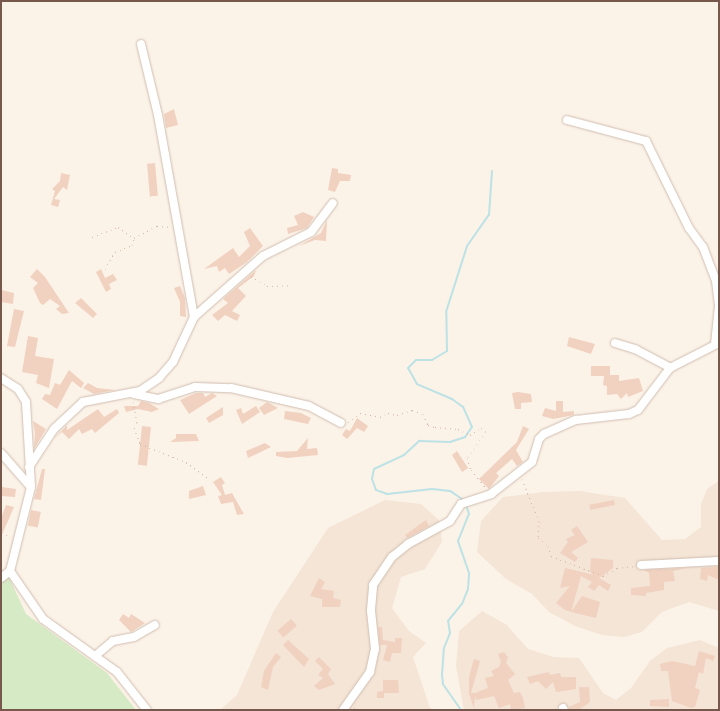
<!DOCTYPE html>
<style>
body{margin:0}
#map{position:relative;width:720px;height:711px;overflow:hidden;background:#fcf3e8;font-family:Manrope,sans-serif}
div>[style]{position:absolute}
.residential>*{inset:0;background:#f4e5d6}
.green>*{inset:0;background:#d6eac6}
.stream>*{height:2px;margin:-1px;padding:0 1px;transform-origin:1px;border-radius:1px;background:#bce2e6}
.building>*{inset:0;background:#f1d1c0;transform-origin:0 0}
.path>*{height:1px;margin-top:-0.5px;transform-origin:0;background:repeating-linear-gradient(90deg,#d6b4a3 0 1px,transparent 0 5px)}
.roads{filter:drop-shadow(0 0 1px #d0bdb0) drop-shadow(0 0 1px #d0bdb0)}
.minor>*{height:8px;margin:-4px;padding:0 4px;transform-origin:4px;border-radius:4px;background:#fff}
span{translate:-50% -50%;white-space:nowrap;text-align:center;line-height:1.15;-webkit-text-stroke:4px #fff7ee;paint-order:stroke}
.frame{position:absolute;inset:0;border:2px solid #76594c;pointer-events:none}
</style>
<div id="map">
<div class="residential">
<i style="clip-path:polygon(719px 481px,719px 611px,689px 602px,662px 612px,642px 632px,624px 637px,602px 635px,575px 626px,549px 612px,532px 594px,506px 579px,477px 552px,481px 521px,503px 497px,543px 492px,580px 491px,625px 498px,662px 540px,685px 539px,701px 527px,701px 504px,707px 489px)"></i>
<i style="clip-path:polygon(385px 500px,421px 504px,439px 520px,442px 542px,425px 569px,401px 577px,392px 608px,409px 631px,426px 643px,413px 657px,430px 708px,437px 710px,220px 710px,237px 695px,273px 612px,328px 528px)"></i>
<i style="clip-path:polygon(482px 611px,507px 625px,528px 649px,554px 657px,579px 658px,603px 693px,616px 700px,631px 688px,650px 661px,667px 648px,700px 640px,719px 648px,719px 710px,464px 710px,456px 666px,459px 631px)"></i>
</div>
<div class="green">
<i style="clip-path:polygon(8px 575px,26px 614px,107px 673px,136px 710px,1px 710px,1px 580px)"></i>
</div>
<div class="stream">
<i style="left:465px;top:501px;width:18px;rotate:-146deg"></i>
<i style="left:450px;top:491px;width:18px;rotate:-174deg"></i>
<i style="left:432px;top:489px;width:45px;rotate:173.7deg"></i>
<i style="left:387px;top:494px;width:12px;rotate:-160deg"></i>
<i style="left:376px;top:490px;width:12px;rotate:-110deg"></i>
<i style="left:372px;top:479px;width:10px;rotate:-79deg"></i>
<i style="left:374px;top:469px;width:33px;rotate:-25deg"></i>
<i style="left:404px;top:455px;width:21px;rotate:-43deg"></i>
<i style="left:419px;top:441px;width:31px;rotate:2deg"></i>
<i style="left:450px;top:442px;width:16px;rotate:-18deg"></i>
<i style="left:465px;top:437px;width:12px;rotate:-55deg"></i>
<i style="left:472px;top:427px;width:22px;rotate:-114deg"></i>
<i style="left:463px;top:407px;width:14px;rotate:-144deg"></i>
<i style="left:452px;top:399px;width:38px;rotate:-157deg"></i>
<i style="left:417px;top:384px;width:18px;rotate:-119deg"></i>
<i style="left:408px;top:368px;width:11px;rotate:-45deg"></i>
<i style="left:416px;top:360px;width:16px"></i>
<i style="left:432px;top:360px;width:17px;rotate:-31deg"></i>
<i style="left:447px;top:351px;width:39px;rotate:-91deg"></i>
<i style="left:446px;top:312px;width:69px;rotate:-72.3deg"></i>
<i style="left:467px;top:246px;width:38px;rotate:-55deg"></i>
<i style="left:489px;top:215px;width:44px;rotate:-86.1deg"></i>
<i style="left:461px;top:710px;width:32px;rotate:-125deg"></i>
<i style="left:443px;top:684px;width:9px;rotate:-96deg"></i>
<i style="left:442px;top:675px;width:27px;rotate:-86deg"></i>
<i style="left:444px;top:648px;width:16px;rotate:-68deg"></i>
<i style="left:450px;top:633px;width:12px;rotate:-99deg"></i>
<i style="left:448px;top:621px;width:22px;rotate:-51deg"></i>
<i style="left:462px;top:604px;width:16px;rotate:-68deg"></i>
<i style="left:468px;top:589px;width:16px;rotate:-86deg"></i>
<i style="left:469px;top:573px;width:34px;rotate:-109deg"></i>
<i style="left:458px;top:541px;width:29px;rotate:-68deg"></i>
<i style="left:469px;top:514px;width:9px;rotate:-108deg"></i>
</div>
<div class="building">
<i style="clip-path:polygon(174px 109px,178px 125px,166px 128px,164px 114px)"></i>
<i style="left:155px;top:163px;width:33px;height:8px;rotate:85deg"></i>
<i style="clip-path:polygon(332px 168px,338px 169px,338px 173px,351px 175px,350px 181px,340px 181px,335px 192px,328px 190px)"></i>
<i style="clip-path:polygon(61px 173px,70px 175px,67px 190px,63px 187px,54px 199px,60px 200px,58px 207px,51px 205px,55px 191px,52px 189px,60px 181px)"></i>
<i style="clip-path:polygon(303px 212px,314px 217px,307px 228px,288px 234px,287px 228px,298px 225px,294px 216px)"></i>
<i style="clip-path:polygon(327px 220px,326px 241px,315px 240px,299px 246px,321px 233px)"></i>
<i style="clip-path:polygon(250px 228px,263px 246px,247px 262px,229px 274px,225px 268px,219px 272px,217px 266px,204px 269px,233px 248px,239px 257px,250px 246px,244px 232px)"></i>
<i style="clip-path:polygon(37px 269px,45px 277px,69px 313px,62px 314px,56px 309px,60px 306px,50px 299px,43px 305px,40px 303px,33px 288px,38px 283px,30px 277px)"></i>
<i style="clip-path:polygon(101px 269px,105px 278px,113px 274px,117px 280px,109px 284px,111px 289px,106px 292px,96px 272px)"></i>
<i style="clip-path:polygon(256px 270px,254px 276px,238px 288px,246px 296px,232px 311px,240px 315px,237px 321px,225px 315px,218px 321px,212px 315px,228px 303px,223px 299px)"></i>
<i style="clip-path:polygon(180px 286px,185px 298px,186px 317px,180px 316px,180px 302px,174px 288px)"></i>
<i style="clip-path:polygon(1px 290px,14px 293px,13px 304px,1px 302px)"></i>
<i style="clip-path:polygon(81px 298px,97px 314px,93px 318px,75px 303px)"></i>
<i style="clip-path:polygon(14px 309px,24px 311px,15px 347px,7px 346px)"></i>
<i style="clip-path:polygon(28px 336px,38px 338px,35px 356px,54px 359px,49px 388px,36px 383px,38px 375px,22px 372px)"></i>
<i style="clip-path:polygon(569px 337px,595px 344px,591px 354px,567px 346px)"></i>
<i style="clip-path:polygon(591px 366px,610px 366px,610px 375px,619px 375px,619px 381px,639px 378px,643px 391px,628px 397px,627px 393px,621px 399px,617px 394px,607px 395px,607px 386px,603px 385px,604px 376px,591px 376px)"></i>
<i style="clip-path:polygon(69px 370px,84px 383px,81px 388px,72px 381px,57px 409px,42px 399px,45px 394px,50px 395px,55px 383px,60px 385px)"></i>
<i style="clip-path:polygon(88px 383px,97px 388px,115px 390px,94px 394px,83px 388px)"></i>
<i style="clip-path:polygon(518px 392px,531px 394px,532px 402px,521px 403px,521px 409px,515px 409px,512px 393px)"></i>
<i style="clip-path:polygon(196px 393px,203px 393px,205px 397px,212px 393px,217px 396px,189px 414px,180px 400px)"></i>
<i style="clip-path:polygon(141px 401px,149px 403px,159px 409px,152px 412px,138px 409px,126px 412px,124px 406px,138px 406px)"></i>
<i style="clip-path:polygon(556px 401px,563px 401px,563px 412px,574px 411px,574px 415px,553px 419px,542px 416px,545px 408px,556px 411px)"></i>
<i style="clip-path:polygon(267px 402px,278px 408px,264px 415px,259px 408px)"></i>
<i style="clip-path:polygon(256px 406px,260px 412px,242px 424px,236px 410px,241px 408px,243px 414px)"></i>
<i style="clip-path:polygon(223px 407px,223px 415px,209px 423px,206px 418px)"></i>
<i style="clip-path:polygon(98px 409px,104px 417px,117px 409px,119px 413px,95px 433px,92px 429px,82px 434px,79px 429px,69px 439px,62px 432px,54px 439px,67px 425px,67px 430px)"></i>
<i style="clip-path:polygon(285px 411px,301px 413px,311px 418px,308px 424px,284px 419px)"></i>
<i style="clip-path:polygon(357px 418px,368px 426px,364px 432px,357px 428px,347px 439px,342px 435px,346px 429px,350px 431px)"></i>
<i style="clip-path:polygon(33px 421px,46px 429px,34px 449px,35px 433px)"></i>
<i style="left:142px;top:426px;width:9px;height:39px;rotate:6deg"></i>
<i style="clip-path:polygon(523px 426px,529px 429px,516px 450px,523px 462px,517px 466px,512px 459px,496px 473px,499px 476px,489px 489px,479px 479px,517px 442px)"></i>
<i style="clip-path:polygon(176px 434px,196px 434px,199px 441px,170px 442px,176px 438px)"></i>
<i style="clip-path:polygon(308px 438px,307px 449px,317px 448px,318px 455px,287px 458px,276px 456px,276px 452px,297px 451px)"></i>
<i style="clip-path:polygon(265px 443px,271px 447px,248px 458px,246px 451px)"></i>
<i style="clip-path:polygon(457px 451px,468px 468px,462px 472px,452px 455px)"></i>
<i style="clip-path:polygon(42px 469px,45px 469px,41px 500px,34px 499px)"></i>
<i style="clip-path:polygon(221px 477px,225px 483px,222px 485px,225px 495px,232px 493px,244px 514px,237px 515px,233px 502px,221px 504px,218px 496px,222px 495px,213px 482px)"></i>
<i style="clip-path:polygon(203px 486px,206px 495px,189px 499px,189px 491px)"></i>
<i style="clip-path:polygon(1px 487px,16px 489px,15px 497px,1px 496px)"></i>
<i style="left:614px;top:500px;width:5px;height:25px;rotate:79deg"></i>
<i style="clip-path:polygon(6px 505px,14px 507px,1px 537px,1px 518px)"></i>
<i style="left:31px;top:510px;width:10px;height:16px;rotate:11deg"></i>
<i style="clip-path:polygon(426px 520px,429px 526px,407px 538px,405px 535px)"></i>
<i style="clip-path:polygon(577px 526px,588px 542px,571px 552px,578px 558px,575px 562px,560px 553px,568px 542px,566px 539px,575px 535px,571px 530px)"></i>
<i style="clip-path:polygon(591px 558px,613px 560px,613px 568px,599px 578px,611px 585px,608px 591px,599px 585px,594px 591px,588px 587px,592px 582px,581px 576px,571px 612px,565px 610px,556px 603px,570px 586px,560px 588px,565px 568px,594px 575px,590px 572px)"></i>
<i style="clip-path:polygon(719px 567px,719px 580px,708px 575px,707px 581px,700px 579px,701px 568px)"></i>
<i style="clip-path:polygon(686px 568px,673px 571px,675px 581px,664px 582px,664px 590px,646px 593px,646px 596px,631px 595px,631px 588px,650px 586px,649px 573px,644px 570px)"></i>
<i style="clip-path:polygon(319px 578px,325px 582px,321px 589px,334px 591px,333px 598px,341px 600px,340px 607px,322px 607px,322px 599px,310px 596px)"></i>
<i style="clip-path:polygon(582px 596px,600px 602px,596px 618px,571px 612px)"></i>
<i style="clip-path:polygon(123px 614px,129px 618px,131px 614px,145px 623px,131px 632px,119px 620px)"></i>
<i style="left:291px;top:619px;width:9px;height:18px;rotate:49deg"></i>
<i style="clip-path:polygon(378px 627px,382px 627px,383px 640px,395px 642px,395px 638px,402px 638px,401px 653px,392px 653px,390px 662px,383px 660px,387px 645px,380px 645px)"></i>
<i style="clip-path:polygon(288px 640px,309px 659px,304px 667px,283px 645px)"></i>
<i style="clip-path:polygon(699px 651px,715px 656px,713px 661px,706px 658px,703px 674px,699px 672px,695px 688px,700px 690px,695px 707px,691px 708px,672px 701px,668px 671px,661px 671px,660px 664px,672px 661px,695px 666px)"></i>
<i style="clip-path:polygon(504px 652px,508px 657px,506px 663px,515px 674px,508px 680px,514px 693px,520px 692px,523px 698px,525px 708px,511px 710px,510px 704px,499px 708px,494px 696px,476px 700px,475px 696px,474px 708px,469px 694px,469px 677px,474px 659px,480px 661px,471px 693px,475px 693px,488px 688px,485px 678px,494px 676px,491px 671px,499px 667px,501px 662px,498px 654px)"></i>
<i style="clip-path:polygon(276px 653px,281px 657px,273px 667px,268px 690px,261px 687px,264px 671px)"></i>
<i style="clip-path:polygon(319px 657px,331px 669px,328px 674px,335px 684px,319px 690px,314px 686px,323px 678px,318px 675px,323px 669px,315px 661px)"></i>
<i style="clip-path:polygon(549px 672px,550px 675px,560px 673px,561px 677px,576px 677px,576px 689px,556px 692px,553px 682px,546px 689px,538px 681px,530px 684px,527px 677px)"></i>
<i style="clip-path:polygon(383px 680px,398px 680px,399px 693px,384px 693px,384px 698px,377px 698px,377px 692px,383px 691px)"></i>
<i style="clip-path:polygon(579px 687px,589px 687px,590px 702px,579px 710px,570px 710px,569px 707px,580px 702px)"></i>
<i style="clip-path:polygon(669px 699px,669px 707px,650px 706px,650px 700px)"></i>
</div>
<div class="path">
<i style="left:92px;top:237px;width:28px;rotate:-21deg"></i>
<i style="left:118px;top:227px;width:19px;rotate:35deg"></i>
<i style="left:105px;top:269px;width:20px;rotate:-60deg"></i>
<i style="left:115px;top:252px;width:18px;rotate:-22deg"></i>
<i style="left:132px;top:245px;width:7px;rotate:-74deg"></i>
<i style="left:134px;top:238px;width:26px;rotate:-28deg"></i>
<i style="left:157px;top:226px;width:14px;rotate:4deg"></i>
<i style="left:251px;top:276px;width:19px;rotate:32deg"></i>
<i style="left:267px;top:286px;width:25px;rotate:-2deg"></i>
<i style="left:133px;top:402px;width:21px;rotate:79deg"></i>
<i style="left:137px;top:423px;width:6px;rotate:121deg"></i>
<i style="left:134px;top:428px;width:17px;rotate:69deg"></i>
<i style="left:140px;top:444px;width:49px;rotate:21.4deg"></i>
<i style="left:186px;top:462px;width:26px;rotate:36deg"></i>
<i style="left:348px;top:422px;width:15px;rotate:-37deg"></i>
<i style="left:360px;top:413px;width:20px;rotate:11deg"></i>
<i style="left:380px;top:417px;width:9px;rotate:-27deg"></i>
<i style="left:388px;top:413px;width:9px;rotate:13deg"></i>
<i style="left:397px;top:415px;width:16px;rotate:-18deg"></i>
<i style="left:412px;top:410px;width:12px;rotate:20deg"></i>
<i style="left:423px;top:414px;width:12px;rotate:66deg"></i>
<i style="left:428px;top:425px;width:7px;rotate:16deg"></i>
<i style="left:435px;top:427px;width:23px;rotate:5deg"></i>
<i style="left:458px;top:429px;width:13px;rotate:27deg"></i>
<i style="left:470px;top:435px;width:13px;rotate:-32deg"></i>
<i style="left:481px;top:428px;width:6px;rotate:39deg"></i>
<i style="left:486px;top:432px;width:32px;rotate:126deg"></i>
<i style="left:467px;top:458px;width:13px;rotate:72deg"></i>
<i style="left:471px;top:470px;width:23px;rotate:50deg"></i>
<i style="left:522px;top:479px;width:45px;rotate:68deg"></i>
<i style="left:539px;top:521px;width:17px;rotate:93deg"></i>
<i style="left:538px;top:538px;width:13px;rotate:39deg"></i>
<i style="left:548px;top:546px;width:10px;rotate:73deg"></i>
<i style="left:551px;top:556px;width:56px;rotate:21deg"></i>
<i style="left:603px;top:576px;width:16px;rotate:-30deg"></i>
<i style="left:617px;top:568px;width:18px;rotate:-6deg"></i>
<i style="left:1px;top:533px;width:10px;rotate:24deg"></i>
<i style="left:354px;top:708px;width:5px;rotate:22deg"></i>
</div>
<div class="roads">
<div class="minor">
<i style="left:567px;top:120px;width:82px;rotate:14.9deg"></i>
<i style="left:646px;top:141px;width:97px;rotate:63.7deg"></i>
<i style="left:689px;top:228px;width:24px;rotate:54deg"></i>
<i style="left:703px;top:247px;width:36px;rotate:69deg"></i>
<i style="left:716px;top:281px;width:26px;rotate:83deg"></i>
<i style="left:194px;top:317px;width:92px;rotate:-41.5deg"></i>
<i style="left:263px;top:256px;width:54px;rotate:-26.6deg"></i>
<i style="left:311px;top:232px;width:36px;rotate:-53deg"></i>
<i style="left:615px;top:343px;width:21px;rotate:17deg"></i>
<i style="left:635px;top:349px;width:40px;rotate:28deg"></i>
<i style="left:715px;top:344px;width:36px;rotate:-84deg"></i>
<i style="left:1px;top:378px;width:20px;rotate:33deg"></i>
<i style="left:18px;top:389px;width:15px;rotate:58deg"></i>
<i style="left:26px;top:402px;width:85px;rotate:86.6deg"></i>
<i style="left:31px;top:487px;width:87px;rotate:104deg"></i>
<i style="left:10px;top:571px;width:58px;rotate:55.5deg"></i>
<i style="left:43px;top:619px;width:91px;rotate:35.6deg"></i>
<i style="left:117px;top:672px;width:48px;rotate:51.7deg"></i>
<i style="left:134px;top:394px;width:25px;rotate:12deg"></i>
<i style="left:158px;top:399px;width:39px;rotate:-18deg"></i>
<i style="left:195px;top:387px;width:36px;rotate:2deg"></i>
<i style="left:231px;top:388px;width:80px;rotate:13deg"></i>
<i style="left:309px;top:406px;width:36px;rotate:28deg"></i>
<i style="left:1px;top:453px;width:44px;rotate:48.7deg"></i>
<i style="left:29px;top:467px;width:45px;rotate:-56.7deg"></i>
<i style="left:54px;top:429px;width:40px;rotate:-43deg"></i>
<i style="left:83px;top:402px;width:58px;rotate:-10.9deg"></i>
<i style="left:140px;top:391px;width:23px;rotate:-34deg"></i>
<i style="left:159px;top:378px;width:21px;rotate:-49deg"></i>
<i style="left:173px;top:362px;width:50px;rotate:-65deg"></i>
<i style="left:194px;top:317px;width:205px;rotate:-100.1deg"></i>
<i style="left:158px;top:115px;width:73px;rotate:-103.5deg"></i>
<i style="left:641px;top:565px;width:78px;rotate:-2.9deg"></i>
<i style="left:1px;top:578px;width:11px;rotate:-38deg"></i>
<i style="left:95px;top:656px;width:23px;rotate:-40deg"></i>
<i style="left:113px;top:641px;width:21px;rotate:-11deg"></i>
<i style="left:134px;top:637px;width:24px;rotate:-30deg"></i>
<i style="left:563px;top:708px;width:2px;rotate:63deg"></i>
<i style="left:343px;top:710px;width:47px;rotate:-54.6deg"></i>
<i style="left:370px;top:672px;width:24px;rotate:-78deg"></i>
<i style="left:375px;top:649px;width:39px;rotate:-96deg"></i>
<i style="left:371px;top:610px;width:25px;rotate:-85deg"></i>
<i style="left:373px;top:585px;width:34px;rotate:-56deg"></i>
<i style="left:392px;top:557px;width:21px;rotate:-39deg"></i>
<i style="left:408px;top:544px;width:48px;rotate:-28.7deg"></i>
<i style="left:450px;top:521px;width:20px;rotate:-57deg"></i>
<i style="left:461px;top:504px;width:32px;rotate:-18deg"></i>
<i style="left:491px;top:494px;width:52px;rotate:-38deg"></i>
<i style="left:532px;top:462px;width:24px;rotate:-73deg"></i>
<i style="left:539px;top:439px;width:7px;rotate:-45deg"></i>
<i style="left:544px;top:434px;width:35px;rotate:-24deg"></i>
<i style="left:576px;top:420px;width:53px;rotate:-6.5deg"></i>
<i style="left:629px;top:414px;width:10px;rotate:-24deg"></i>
<i style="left:638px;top:410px;width:53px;rotate:-52.7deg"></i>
<i style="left:670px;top:368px;width:55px;rotate:-27deg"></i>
</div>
</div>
<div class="frame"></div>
</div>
